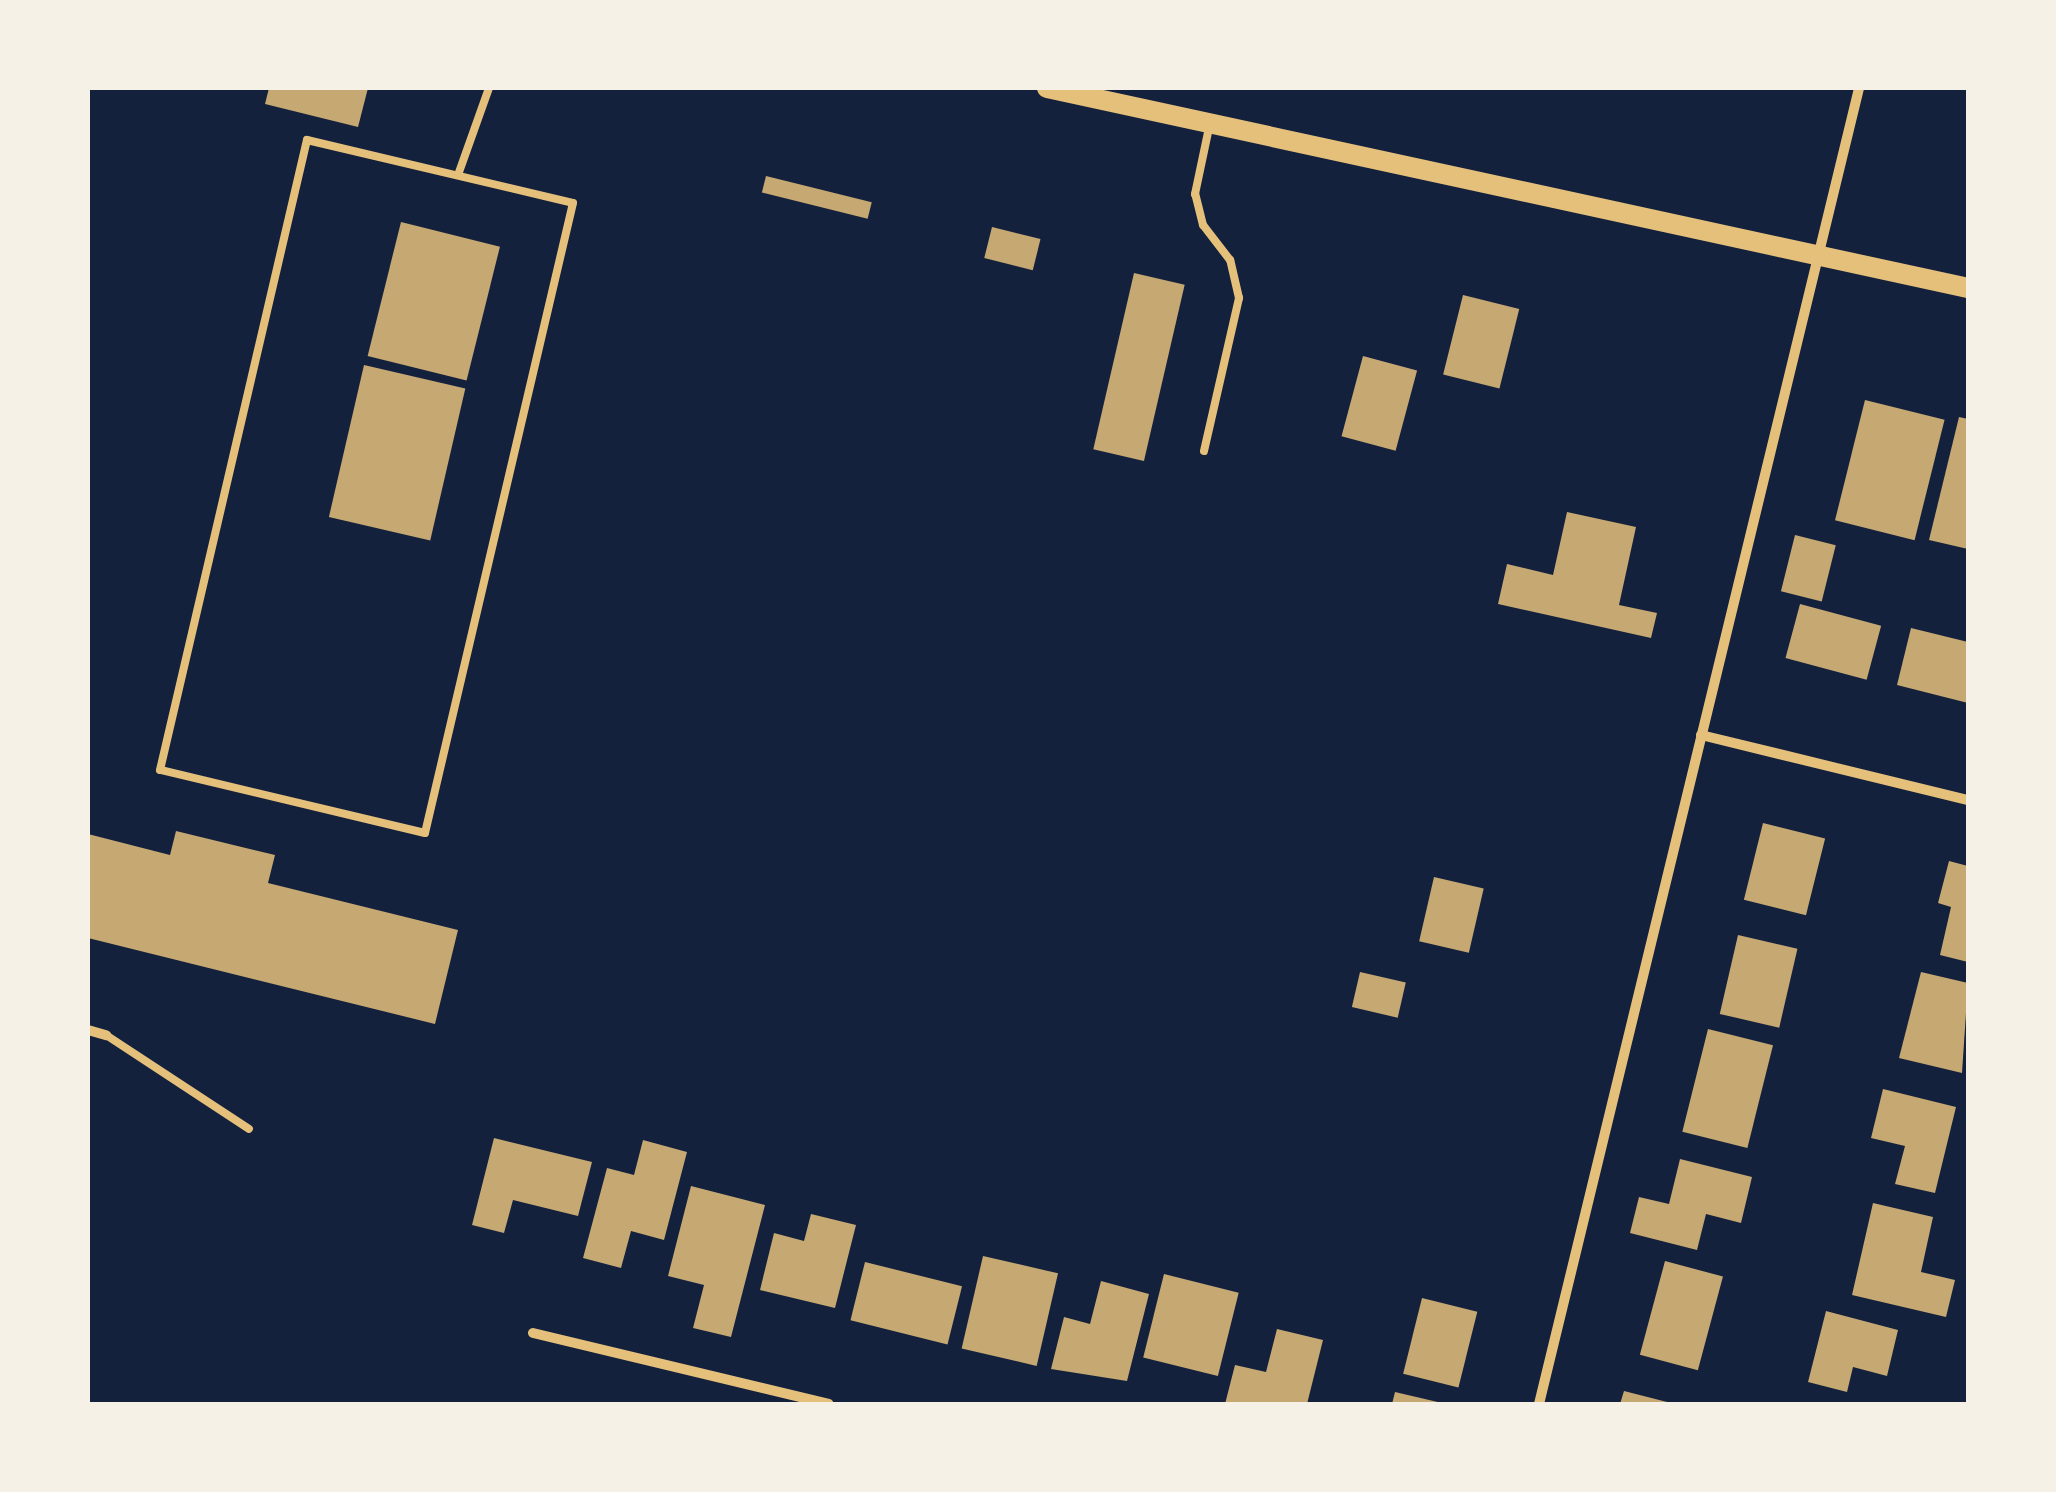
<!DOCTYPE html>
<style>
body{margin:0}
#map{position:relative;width:2056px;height:1492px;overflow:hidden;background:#14213d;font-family:"Crimson Pro",serif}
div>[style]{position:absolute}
.building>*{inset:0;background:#c6a872;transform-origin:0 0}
.service>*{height:8px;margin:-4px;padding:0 4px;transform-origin:4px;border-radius:4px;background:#e5c07b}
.minor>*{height:10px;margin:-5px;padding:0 5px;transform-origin:5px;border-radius:5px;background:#e5c07b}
.secondary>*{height:20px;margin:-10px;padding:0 10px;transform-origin:10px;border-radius:10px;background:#e5c07b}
span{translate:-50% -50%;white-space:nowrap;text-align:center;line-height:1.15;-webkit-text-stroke:10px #f6f1e7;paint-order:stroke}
.frame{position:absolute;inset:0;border:90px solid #f6f1e7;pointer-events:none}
</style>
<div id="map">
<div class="building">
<i style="clip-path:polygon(269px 88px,368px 88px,358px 127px,265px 104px)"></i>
<i style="left:766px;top:176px;width:109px;height:17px;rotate:14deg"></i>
<i style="left:401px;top:222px;width:102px;height:138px;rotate:14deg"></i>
<i style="left:992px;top:227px;width:50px;height:32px;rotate:14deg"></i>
<i style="left:1134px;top:273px;width:52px;height:181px;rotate:13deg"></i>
<i style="left:1463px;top:295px;width:58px;height:82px;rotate:14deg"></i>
<i style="left:1363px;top:356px;width:56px;height:83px;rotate:15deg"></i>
<i style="left:364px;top:365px;width:104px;height:156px;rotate:13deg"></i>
<i style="left:1865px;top:400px;width:82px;height:124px;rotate:14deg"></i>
<i style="clip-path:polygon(1959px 417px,1968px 419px,1968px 549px,1929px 540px)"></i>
<i style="clip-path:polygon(1567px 512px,1636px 527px,1619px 605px,1657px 613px,1651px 638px,1498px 604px,1507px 564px,1553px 575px)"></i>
<i style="left:1795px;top:535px;width:42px;height:58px;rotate:14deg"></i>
<i style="left:1800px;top:604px;width:84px;height:56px;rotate:15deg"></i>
<i style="clip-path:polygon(1911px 628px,1968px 642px,1968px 703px,1897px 685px)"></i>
<i style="left:1763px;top:823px;width:64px;height:79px;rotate:14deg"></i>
<i style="clip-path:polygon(176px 831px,275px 855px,268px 883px,458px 930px,435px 1024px,88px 938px,88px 834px,170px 855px)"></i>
<i style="clip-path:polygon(1949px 861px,1968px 866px,1968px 962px,1940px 955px,1951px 907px,1938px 903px)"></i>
<i style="left:1434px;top:877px;width:51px;height:66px;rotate:13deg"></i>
<i style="left:1738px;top:935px;width:61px;height:81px;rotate:13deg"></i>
<i style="left:1360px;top:972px;width:47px;height:36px;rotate:13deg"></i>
<i style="clip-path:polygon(1921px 972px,1968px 983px,1962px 1073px,1899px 1058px)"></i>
<i style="left:1708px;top:1029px;width:67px;height:106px;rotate:14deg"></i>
<i style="clip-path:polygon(1883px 1089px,1956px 1107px,1935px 1193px,1895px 1184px,1905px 1146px,1871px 1138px)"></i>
<i style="clip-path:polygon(494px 1138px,592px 1162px,578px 1216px,513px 1200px,504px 1233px,472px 1225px)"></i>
<i style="clip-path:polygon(643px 1140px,687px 1152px,664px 1240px,631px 1231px,621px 1268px,583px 1258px,607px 1168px,634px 1175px)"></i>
<i style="clip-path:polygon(1680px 1159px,1752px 1177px,1741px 1223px,1706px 1214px,1697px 1250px,1630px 1233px,1639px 1197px,1669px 1204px)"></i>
<i style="clip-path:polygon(691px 1186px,765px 1205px,731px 1337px,693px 1328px,704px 1285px,668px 1276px)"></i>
<i style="clip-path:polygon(1873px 1203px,1933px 1217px,1921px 1272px,1955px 1280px,1946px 1317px,1852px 1295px)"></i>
<i style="clip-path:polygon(811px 1214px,856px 1225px,835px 1308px,760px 1290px,774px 1233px,804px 1241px)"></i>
<i style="left:983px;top:1256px;width:77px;height:95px;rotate:13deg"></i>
<i style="left:1665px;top:1261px;width:60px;height:97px;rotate:15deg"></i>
<i style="left:865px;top:1262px;width:100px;height:60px;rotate:14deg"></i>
<i style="left:1164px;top:1274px;width:77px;height:86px;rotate:14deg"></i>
<i style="clip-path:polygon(1101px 1281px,1149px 1294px,1127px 1381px,1051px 1369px,1064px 1317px,1090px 1324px)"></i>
<i style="left:1422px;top:1298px;width:57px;height:78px;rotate:14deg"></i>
<i style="clip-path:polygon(1826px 1311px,1898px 1330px,1887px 1376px,1853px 1367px,1847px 1392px,1808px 1382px)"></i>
<i style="clip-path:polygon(1277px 1329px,1323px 1340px,1307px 1404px,1225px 1404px,1235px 1365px,1266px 1372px)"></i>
<i style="clip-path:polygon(1624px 1391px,1671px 1403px,1670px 1404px,1620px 1404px)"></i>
<i style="clip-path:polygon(1395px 1392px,1442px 1403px,1441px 1404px,1392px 1404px)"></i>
</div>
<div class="service">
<i style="left:307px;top:140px;width:273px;rotate:13.3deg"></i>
<i style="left:573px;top:203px;width:647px;rotate:103.22deg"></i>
<i style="left:425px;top:833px;width:272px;rotate:-166.6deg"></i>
<i style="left:160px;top:770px;width:647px;rotate:-76.87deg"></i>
<i style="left:458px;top:175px;width:92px;rotate:-70.4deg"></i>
<i style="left:1204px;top:451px;width:157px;rotate:-77.1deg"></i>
<i style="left:1239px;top:298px;width:39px;rotate:-103deg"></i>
<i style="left:1230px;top:260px;width:44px;rotate:-127.6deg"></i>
<i style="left:1203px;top:225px;width:32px;rotate:-104deg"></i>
<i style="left:1195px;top:194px;width:73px;rotate:-78.1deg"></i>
<i style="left:106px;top:1035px;width:171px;rotate:33.3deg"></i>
</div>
<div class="minor">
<i style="left:1701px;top:735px;width:275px;rotate:13.7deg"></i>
<i style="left:88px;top:1030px;width:19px;rotate:16deg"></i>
<i style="left:533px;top:1333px;width:304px;rotate:13.5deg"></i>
<i style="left:1539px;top:1404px;width:1354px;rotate:-76.33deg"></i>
</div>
<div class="secondary">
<i style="left:1047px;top:88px;width:942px;rotate:12.25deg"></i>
</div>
<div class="frame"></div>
</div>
